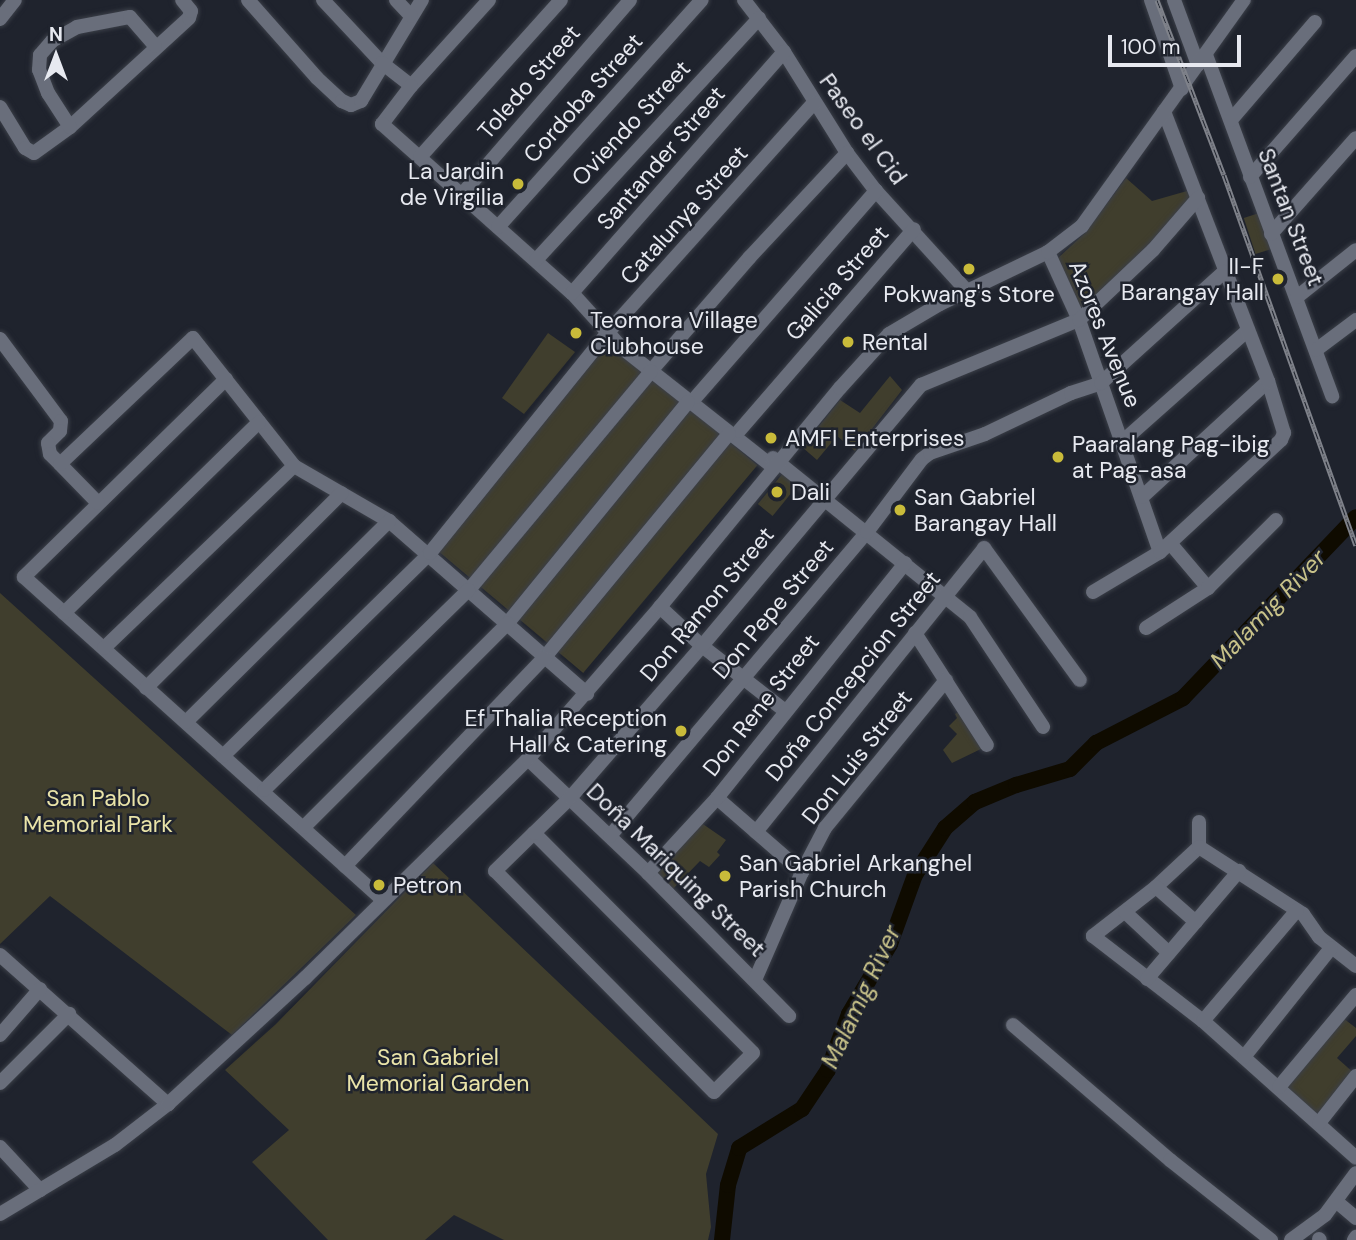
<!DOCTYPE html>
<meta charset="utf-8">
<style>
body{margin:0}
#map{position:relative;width:1356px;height:1240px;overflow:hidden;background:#1f232d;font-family:"DM Sans",sans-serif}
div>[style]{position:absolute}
.green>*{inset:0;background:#403e2d;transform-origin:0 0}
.river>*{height:16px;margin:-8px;padding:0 8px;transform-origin:8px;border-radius:8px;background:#0f0b00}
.roads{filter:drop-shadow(0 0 2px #3b3f48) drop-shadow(0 0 2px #3b3f48)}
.minor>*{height:14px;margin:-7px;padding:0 7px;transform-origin:7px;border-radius:7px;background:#696e7b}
.rail>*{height:5px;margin-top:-2.5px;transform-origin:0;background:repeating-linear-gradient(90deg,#1f232d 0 8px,#7f828a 0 16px);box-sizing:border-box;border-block:2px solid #7f828a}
.dots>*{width:19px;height:19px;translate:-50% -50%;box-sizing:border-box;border:4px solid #1f232d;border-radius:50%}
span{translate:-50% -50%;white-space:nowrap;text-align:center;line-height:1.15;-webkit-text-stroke:5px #1f232d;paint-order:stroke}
.street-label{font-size:23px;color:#e7e9f0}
.poi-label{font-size:23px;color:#e7e9f0}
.right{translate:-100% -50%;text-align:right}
.left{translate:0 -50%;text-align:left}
.park-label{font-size:23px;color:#e9e3a8}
.water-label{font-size:24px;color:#c8c289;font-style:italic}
.north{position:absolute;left:21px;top:21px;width:70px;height:70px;-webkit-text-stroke:5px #1f232d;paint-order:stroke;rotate:0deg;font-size:19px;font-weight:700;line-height:28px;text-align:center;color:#e7e9f0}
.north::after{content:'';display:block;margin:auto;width:24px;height:32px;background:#e7e9f0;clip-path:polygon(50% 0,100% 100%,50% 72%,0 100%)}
.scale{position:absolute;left:1108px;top:35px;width:133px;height:32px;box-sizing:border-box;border:4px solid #e7e9f0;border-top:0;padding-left:9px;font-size:21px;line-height:24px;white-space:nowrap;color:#e7e9f0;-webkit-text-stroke:5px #1f232d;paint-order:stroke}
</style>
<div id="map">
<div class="green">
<i style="clip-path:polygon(1126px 178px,1152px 201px,1187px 191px,1190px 197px,1158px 236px,1081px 311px,1057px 259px,1086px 232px)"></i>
<i style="left:1259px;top:213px;width:38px;height:16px;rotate:72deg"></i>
<i style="clip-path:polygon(548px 333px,575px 352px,524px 414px,502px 398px)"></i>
<i style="left:608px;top:340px;width:195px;height:271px;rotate:40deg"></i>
<i style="clip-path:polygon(890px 376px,902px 390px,855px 451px,837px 436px,817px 460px,802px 447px,840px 400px,860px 413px)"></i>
<i style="left:783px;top:473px;width:19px;height:40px;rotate:39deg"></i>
<i style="clip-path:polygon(0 593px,356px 915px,232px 1035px,50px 896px,0 944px)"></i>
<i style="clip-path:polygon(962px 710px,985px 747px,952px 763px,943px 750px,957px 734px,949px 726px,957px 718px,955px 714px)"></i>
<i style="clip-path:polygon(700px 822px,726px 840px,717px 852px,720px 855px,709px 867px,700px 861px,672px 890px,655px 872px)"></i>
<i style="clip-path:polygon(433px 863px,718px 1134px,706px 1174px,711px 1227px,708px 1240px,504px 1240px,454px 1215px,425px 1240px,328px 1240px,252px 1162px,289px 1130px,225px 1070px,276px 1024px)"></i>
<i style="clip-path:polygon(1343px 1018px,1356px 1028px,1356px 1036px,1337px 1058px,1355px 1074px,1319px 1116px,1285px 1086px)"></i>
</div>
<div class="river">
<i style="left:722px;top:1240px;width:55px;rotate:-83.8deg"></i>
<i style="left:728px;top:1185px;width:39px;rotate:-73deg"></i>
<i style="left:739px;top:1148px;width:74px;rotate:-31.8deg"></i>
<i style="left:802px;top:1109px;width:47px;rotate:-56.3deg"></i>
<i style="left:828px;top:1070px;width:60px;rotate:-69.4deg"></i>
<i style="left:849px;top:1014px;width:81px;rotate:-59.6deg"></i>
<i style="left:890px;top:944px;width:73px;rotate:-70.1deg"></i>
<i style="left:915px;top:875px;width:56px;rotate:-57.4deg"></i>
<i style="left:945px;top:828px;width:40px;rotate:-41deg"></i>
<i style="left:975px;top:802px;width:44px;rotate:-22.5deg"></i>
<i style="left:1016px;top:785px;width:56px;rotate:-16.5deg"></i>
<i style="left:1070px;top:769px;width:37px;rotate:-45deg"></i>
<i style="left:1096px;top:743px;width:98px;rotate:-27.3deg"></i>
<i style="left:1183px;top:698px;width:250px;rotate:-46.3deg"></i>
</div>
<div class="roads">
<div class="minor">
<i style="left:248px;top:0;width:104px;rotate:48.5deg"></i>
<i style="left:317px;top:78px;width:34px;rotate:43deg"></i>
<i style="left:342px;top:101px;width:10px;rotate:24deg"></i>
<i style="left:351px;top:105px;width:11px;rotate:-22deg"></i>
<i style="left:361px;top:101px;width:118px;rotate:-58.9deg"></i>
<i style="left:323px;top:0;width:86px;rotate:46.9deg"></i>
<i style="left:382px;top:63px;width:37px;rotate:38deg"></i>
<i style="left:396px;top:0;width:22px;rotate:47deg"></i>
<i style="left:489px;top:0;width:116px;rotate:132.2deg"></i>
<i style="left:411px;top:86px;width:48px;rotate:127.3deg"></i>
<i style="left:382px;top:124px;width:254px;rotate:41.7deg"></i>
<i style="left:572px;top:293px;width:73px;rotate:47.8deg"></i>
<i style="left:621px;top:347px;width:194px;rotate:38.3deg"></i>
<i style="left:744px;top:0;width:66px;rotate:52.4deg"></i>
<i style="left:784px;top:52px;width:119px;rotate:58deg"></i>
<i style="left:847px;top:153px;width:48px;rotate:52.7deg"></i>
<i style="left:876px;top:191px;width:137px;rotate:47.7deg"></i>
<i style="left:1151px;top:0;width:94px;rotate:70.8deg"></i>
<i style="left:1174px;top:0;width:69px;rotate:69.7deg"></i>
<i style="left:0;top:19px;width:24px;rotate:-52deg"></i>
<i style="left:1206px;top:55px;width:364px;rotate:69.7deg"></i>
<i style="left:0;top:107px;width:48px;rotate:58.6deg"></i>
<i style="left:25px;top:148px;width:10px;rotate:29deg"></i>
<i style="left:34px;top:153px;width:44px;rotate:-35.8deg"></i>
<i style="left:70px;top:127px;width:161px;rotate:-42.5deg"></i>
<i style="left:189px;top:18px;width:7px;rotate:-74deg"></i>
<i style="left:191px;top:11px;width:14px;rotate:-129deg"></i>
<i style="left:1231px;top:120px;width:129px;rotate:-49.4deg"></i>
<i style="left:70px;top:127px;width:40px;rotate:-122.9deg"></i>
<i style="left:48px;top:93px;width:25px;rotate:-111deg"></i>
<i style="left:39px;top:70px;width:15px;rotate:-86deg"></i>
<i style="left:40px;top:55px;width:18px;rotate:-49deg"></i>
<i style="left:52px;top:41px;width:29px;rotate:-29deg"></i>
<i style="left:77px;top:27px;width:54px;rotate:-10.7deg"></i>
<i style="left:130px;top:17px;width:38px;rotate:49deg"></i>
<i style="left:420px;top:157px;width:211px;rotate:-48.1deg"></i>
<i style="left:1250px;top:177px;width:161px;rotate:-48.8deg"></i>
<i style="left:463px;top:193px;width:255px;rotate:-49.1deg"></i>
<i style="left:498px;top:227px;width:305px;rotate:-48.1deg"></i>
<i style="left:1271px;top:234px;width:128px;rotate:-48.5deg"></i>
<i style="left:1048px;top:252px;width:75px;rotate:65.5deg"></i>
<i style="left:1079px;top:320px;width:246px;rotate:70.8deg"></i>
<i style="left:536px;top:260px;width:329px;rotate:-47.3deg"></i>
<i style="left:572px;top:293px;width:321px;rotate:-48.7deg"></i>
<i style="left:1297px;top:297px;width:75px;rotate:-38.5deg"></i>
<i style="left:0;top:339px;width:102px;rotate:53.4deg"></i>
<i style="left:61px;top:421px;width:10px;rotate:96deg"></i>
<i style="left:60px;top:431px;width:17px;rotate:135deg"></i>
<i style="left:48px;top:443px;width:11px;rotate:80deg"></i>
<i style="left:50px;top:454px;width:14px;rotate:45deg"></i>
<i style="left:1316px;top:350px;width:50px;rotate:-36.9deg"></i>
<i style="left:656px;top:365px;width:142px;rotate:-49deg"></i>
<i style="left:749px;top:258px;width:144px;rotate:-47deg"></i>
<i style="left:226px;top:379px;width:283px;rotate:135.6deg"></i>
<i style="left:24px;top:577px;width:483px;rotate:42deg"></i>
<i style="left:696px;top:397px;width:274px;rotate:-48.9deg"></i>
<i style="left:739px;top:431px;width:267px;rotate:-49.1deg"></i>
<i style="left:1123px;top:441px;width:167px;rotate:-41.6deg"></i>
<i style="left:773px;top:458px;width:253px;rotate:38.9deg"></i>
<i style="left:970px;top:617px;width:132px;rotate:56.4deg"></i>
<i style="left:1142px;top:497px;width:171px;rotate:-42.6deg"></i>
<i style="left:98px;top:503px;width:54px;rotate:-134.3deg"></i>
<i style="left:60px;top:464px;width:183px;rotate:-43.5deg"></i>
<i style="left:193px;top:338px;width:163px;rotate:51.7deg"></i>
<i style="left:294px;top:466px;width:110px;rotate:30.1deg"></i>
<i style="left:389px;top:521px;width:263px;rotate:41.1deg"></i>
<i style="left:1170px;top:543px;width:59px;rotate:49.8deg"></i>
<i style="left:473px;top:585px;width:278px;rotate:-50.2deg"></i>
<i style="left:1093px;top:592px;width:78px;rotate:-30.8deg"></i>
<i style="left:1160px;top:552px;width:165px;rotate:-42.8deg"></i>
<i style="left:1281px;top:440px;width:8px;rotate:-67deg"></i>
<i style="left:1284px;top:433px;width:54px;rotate:-107.1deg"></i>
<i style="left:1268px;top:381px;width:289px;rotate:-111.1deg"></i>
<i style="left:660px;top:607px;width:57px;rotate:42.9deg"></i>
<i style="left:702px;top:646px;width:104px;rotate:38deg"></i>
<i style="left:64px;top:613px;width:273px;rotate:-44.4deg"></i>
<i style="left:511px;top:619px;width:280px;rotate:-50.8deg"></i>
<i style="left:1146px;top:628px;width:74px;rotate:-32.8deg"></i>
<i style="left:1208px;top:588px;width:96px;rotate:-45deg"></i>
<i style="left:915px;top:633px;width:133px;rotate:57.3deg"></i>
<i style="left:104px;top:648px;width:263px;rotate:-43.8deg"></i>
<i style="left:549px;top:652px;width:283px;rotate:-50.5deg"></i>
<i style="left:146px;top:688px;width:276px;rotate:-44.9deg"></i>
<i style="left:186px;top:722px;width:286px;rotate:-44.7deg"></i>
<i style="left:223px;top:756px;width:290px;rotate:-44.4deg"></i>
<i style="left:430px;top:553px;width:287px;rotate:-51.1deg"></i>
<i style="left:610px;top:330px;width:305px;rotate:-48.1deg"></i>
<i style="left:528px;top:759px;width:166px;rotate:43.5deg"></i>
<i style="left:648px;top:873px;width:201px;rotate:45.4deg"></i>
<i style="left:264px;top:790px;width:286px;rotate:-44.4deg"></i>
<i style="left:717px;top:798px;width:113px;rotate:41deg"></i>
<i style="left:1199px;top:822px;width:25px;rotate:90deg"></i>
<i style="left:1199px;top:847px;width:59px;rotate:137.1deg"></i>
<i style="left:1156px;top:887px;width:80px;rotate:142.1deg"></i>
<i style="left:1093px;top:936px;width:139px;rotate:37.7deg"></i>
<i style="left:1203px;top:1021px;width:205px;rotate:41.8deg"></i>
<i style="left:304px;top:827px;width:288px;rotate:-45deg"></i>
<i style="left:756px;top:832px;width:364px;rotate:-51.2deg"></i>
<i style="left:984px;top:548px;width:163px;rotate:54deg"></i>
<i style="left:534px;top:833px;width:310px;rotate:45.1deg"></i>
<i style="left:753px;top:1053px;width:55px;rotate:135deg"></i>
<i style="left:714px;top:1092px;width:311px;rotate:-134.7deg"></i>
<i style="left:495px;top:871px;width:54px;rotate:-44.3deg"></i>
<i style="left:534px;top:833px;width:50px;rotate:-44.2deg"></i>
<i style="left:570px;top:798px;width:201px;rotate:-49deg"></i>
<i style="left:702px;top:646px;width:341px;rotate:-50deg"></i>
<i style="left:921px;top:385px;width:171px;rotate:-22.4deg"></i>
<i style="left:1079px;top:320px;width:102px;rotate:-43.4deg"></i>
<i style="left:1153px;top:250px;width:69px;rotate:-49.1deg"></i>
<i style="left:610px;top:836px;width:398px;rotate:-49.8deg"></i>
<i style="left:867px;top:532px;width:91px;rotate:-53deg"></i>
<i style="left:922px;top:459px;width:10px;rotate:-37deg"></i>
<i style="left:930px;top:453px;width:58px;rotate:-19.1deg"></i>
<i style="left:985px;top:434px;width:95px;rotate:-25.5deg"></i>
<i style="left:1071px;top:393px;width:32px;rotate:-18deg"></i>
<i style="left:1101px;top:383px;width:166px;rotate:-42.1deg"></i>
<i style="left:1199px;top:847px;width:124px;rotate:32.8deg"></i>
<i style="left:1303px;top:914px;width:28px;rotate:55deg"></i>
<i style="left:1319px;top:937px;width:47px;rotate:38.1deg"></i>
<i style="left:345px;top:866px;width:288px;rotate:-46.3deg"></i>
<i style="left:648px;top:873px;width:102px;rotate:-47.4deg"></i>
<i style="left:717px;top:798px;width:301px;rotate:-51.3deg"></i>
<i style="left:1156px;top:887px;width:53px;rotate:41.2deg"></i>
<i style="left:1125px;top:912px;width:60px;rotate:43deg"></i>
<i style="left:0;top:955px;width:225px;rotate:41.6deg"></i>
<i style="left:1147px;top:979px;width:142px;rotate:-49.6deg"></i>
<i style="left:755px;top:980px;width:118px;rotate:-66.5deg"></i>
<i style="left:802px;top:872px;width:50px;rotate:-62.4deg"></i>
<i style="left:825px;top:828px;width:191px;rotate:-50.7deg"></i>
<i style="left:1203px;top:1021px;width:145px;rotate:-49.7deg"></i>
<i style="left:1013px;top:1025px;width:207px;rotate:40.7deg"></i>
<i style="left:1170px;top:1160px;width:129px;rotate:38.4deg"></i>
<i style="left:0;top:1035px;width:61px;rotate:-49deg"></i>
<i style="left:1244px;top:1057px;width:139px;rotate:-51.4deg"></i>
<i style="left:0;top:1083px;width:98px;rotate:-45deg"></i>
<i style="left:1279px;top:1087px;width:120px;rotate:-50.1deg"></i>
<i style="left:1319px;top:1123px;width:60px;rotate:-51.8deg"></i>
<i style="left:0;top:1147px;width:59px;rotate:47.1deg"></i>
<i style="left:1337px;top:1202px;width:25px;rotate:40deg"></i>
<i style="left:0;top:1214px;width:134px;rotate:-31deg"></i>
<i style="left:115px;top:1145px;width:67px;rotate:-37.7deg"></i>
<i style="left:168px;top:1104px;width:186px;rotate:-42.6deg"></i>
<i style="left:305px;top:978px;width:313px;rotate:-44.5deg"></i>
<i style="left:528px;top:759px;width:201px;rotate:-49deg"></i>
<i style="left:660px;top:607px;width:283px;rotate:-50.6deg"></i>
<i style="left:840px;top:388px;width:73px;rotate:-47.8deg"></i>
<i style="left:889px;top:334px;width:59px;rotate:-30.5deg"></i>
<i style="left:940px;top:304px;width:120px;rotate:-25.7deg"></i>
<i style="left:1048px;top:252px;width:43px;rotate:-37.4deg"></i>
<i style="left:1082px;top:226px;width:278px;rotate:-54.4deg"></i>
<i style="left:1319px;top:1239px;width:1px;rotate:45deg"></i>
<i style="left:1291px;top:1240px;width:42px;rotate:-36.3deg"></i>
<i style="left:1325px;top:1215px;width:52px;rotate:-53.6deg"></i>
<i style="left:1354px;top:1240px;width:4px;rotate:-56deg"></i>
</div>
</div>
<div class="rail">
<i style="left:1157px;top:0;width:187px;rotate:69.1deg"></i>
<i style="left:1224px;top:175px;width:393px;rotate:70.4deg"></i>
</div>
<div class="dots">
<i style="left:518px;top:184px;background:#c9bb3a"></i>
<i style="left:969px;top:269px;background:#c9bb3a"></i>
<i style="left:1278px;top:279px;background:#c9bb3a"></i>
<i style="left:576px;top:333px;background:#c9bb3a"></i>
<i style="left:848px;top:342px;background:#c9bb3a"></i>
<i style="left:771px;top:438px;background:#c9bb3a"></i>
<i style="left:1058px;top:457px;background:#c9bb3a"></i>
<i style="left:777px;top:492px;background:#c9bb3a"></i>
<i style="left:900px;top:510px;background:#c9bb3a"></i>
<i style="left:681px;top:731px;background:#c9bb3a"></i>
<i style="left:725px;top:876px;background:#c9bb3a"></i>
<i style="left:379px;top:885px;background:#c9bb3a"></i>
</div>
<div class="street-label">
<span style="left:529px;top:82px;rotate:-49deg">Toledo Street</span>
<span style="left:583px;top:98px;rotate:-48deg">Cordoba Street</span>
<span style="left:631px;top:123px;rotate:-47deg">Oviendo Street</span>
<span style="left:863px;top:129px;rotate:54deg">Paseo el Cid</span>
<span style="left:661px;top:158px;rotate:-49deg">Santander Street</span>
<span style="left:684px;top:215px;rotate:-48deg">Catalunya Street</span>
<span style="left:1291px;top:217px;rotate:69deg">Santan Street</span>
<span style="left:837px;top:283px;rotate:-49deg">Galicia Street</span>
<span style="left:1105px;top:334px;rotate:68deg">Azores Avenue</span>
<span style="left:707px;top:604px;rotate:-50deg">Don Ramon Street</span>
<span style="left:773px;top:609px;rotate:-50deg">Don Pepe Street</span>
<span style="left:853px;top:676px;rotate:-51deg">Doña Concepcion Street</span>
<span style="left:761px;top:705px;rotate:-52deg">Don Rene Street</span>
<span style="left:857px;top:757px;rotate:-52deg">Don Luis Street</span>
<span style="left:676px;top:870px;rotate:44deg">Doña Mariquing Street</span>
</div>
<div class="poi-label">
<span class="right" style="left:504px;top:184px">La Jardin<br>de Virgilia</span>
<span class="right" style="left:1264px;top:279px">II-F<br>Barangay Hall</span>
<span style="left:969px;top:294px">Pokwang's Store</span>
<span class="left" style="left:590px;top:333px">Teomora Village<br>Clubhouse</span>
<span class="left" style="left:862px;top:342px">Rental</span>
<span class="left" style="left:785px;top:438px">AMFI Enterprises</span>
<span class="left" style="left:1072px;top:457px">Paaralang Pag-ibig<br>at Pag-asa</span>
<span class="left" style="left:791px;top:492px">Dali</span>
<span class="left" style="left:914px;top:510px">San Gabriel<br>Barangay Hall</span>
<span class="right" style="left:667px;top:731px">Ef Thalia Reception<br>Hall &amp; Catering</span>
<span class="left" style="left:739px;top:876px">San Gabriel Arkanghel<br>Parish Church</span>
<span class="left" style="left:393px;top:885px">Petron</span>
</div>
<div class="park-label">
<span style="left:98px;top:811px">San Pablo<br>Memorial Park</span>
<span style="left:438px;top:1070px">San Gabriel<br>Memorial Garden</span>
</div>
<div class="water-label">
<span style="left:1268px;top:609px;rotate:-46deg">Malamig River</span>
<span style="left:861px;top:997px;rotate:-65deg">Malamig River</span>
</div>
<div class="north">N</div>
<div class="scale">100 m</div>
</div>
